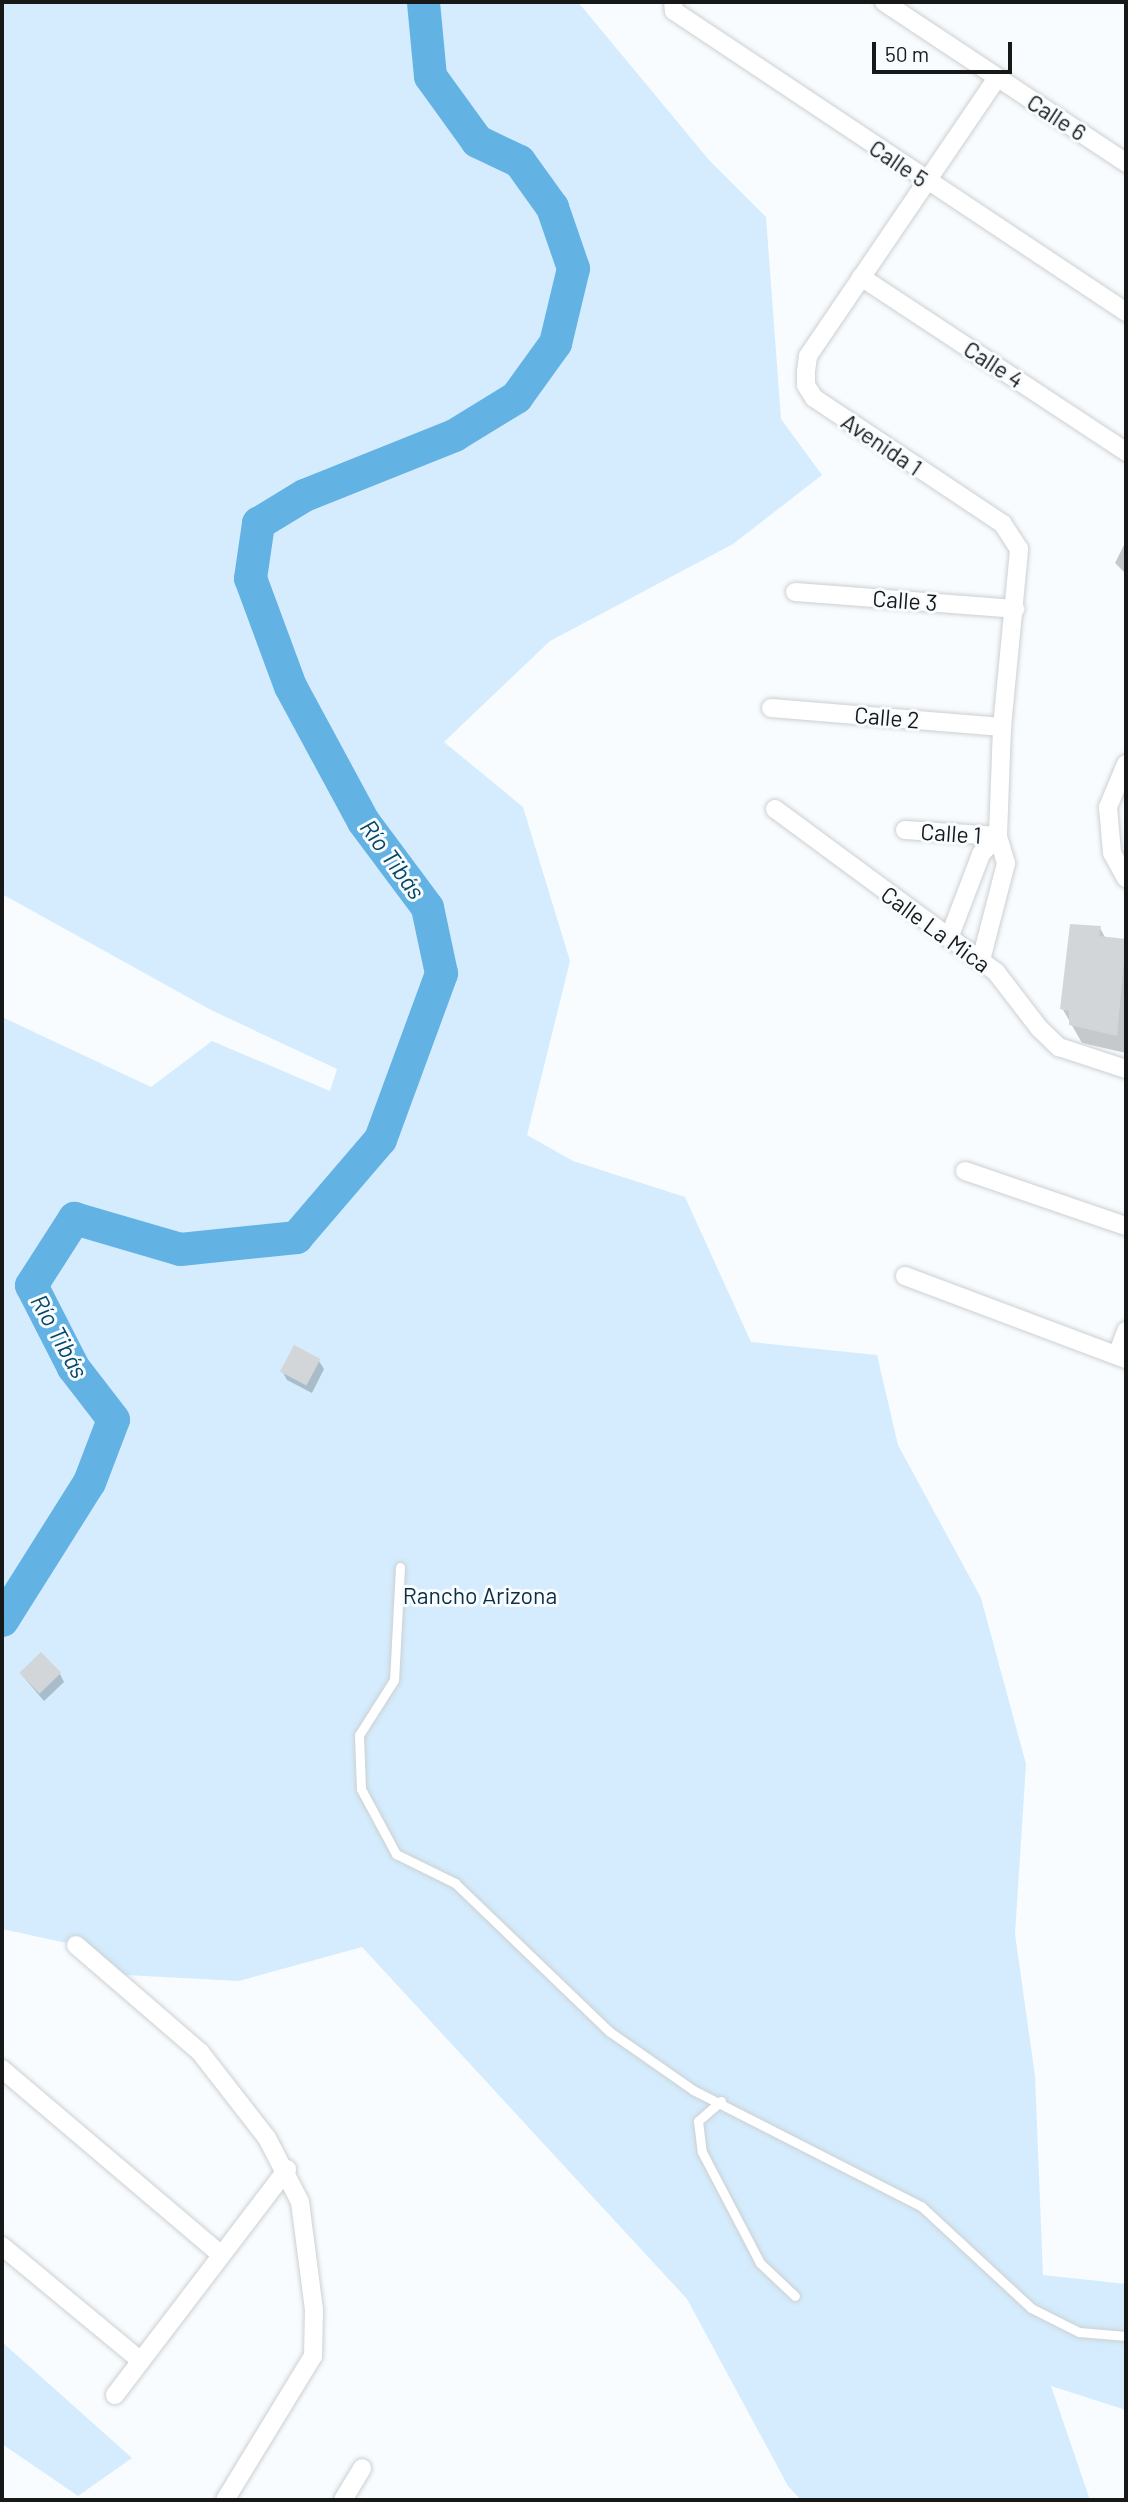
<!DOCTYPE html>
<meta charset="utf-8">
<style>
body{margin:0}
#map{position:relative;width:1128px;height:2502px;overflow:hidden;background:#f8fcff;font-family:Barlow,sans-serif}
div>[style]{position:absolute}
.green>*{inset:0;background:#d4ecfd}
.shadow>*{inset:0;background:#0003}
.river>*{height:33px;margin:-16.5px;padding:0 16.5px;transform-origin:16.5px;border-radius:16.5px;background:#63b2e4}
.building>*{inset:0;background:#d3d6d9;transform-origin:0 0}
.roads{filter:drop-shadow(0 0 2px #ccd0d2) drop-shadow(0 0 2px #ccd0d2)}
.service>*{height:9px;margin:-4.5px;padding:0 4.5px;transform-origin:4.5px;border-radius:4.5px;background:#fff}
.minor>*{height:18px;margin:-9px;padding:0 9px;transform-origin:9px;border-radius:9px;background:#fff}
span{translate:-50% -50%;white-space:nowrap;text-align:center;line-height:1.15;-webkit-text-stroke:6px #f8fcff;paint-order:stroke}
.street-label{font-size:23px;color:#171919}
.park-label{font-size:23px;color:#0a2e42}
.water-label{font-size:24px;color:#044768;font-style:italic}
.frame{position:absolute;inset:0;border:4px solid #171919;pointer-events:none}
.scale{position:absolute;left:872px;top:42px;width:140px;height:32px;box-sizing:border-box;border:4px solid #171919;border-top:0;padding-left:9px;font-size:21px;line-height:24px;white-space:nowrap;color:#171919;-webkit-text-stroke:5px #f8fcff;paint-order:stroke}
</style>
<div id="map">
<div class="green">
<i style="clip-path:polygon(2px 2px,578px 2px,709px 160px,766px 217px,781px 419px,822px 475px,733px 544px,550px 641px,444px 742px,523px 807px,570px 961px,527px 1135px,573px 1161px,685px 1197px,751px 1342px,877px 1355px,898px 1445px,981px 1598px,1026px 1764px,1015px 1934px,1035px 2076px,1043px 2275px,1126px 2284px,1126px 2410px,1051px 2386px,1090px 2500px,801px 2500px,788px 2486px,687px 2299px,362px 1947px,239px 1981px,107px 1974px,76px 1945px,2px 1929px,2px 1017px,151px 1087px,212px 1041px,330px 1091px,337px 1069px,211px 1010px,2px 894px)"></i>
<i style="clip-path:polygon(2px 2342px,132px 2458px,78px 2496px,2px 2444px)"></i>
</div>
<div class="shadow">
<i style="clip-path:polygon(1126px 541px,1126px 574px,1115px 563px)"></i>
<i style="clip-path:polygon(1100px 928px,1106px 939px,1126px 941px,1126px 1053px,1082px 1043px,1062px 1008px)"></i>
<i style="clip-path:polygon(319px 1361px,324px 1369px,312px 1393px,287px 1380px,282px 1371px)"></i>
<i style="clip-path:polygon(21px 1674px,60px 1674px,64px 1682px,44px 1701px)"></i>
</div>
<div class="river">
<i style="left:2px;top:1620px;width:163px;rotate:-57.8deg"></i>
<i style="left:89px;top:1482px;width:67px;rotate:-69.1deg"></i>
<i style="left:113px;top:1419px;width:66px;rotate:-127.6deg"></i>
<i style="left:73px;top:1367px;width:92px;rotate:-117.1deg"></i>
<i style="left:31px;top:1285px;width:80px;rotate:-57.3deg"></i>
<i style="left:74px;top:1218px;width:110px;rotate:16.3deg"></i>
<i style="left:180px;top:1249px;width:117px;rotate:-5.9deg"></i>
<i style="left:296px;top:1237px;width:129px;rotate:-49.4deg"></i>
<i style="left:380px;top:1139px;width:177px;rotate:-69.8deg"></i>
<i style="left:441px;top:973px;width:67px;rotate:-102deg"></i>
<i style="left:427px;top:907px;width:107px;rotate:-126.7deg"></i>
<i style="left:363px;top:821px;width:153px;rotate:-118.4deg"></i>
<i style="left:290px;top:686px;width:115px;rotate:-110.3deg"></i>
<i style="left:250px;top:578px;width:56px;rotate:-81.7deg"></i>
<i style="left:258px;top:523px;width:54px;rotate:-31.3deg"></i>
<i style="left:304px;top:495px;width:162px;rotate:-21.8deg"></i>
<i style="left:454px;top:435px;width:73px;rotate:-31.5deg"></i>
<i style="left:516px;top:397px;width:67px;rotate:-54.2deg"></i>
<i style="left:555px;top:343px;width:77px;rotate:-76.5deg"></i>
<i style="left:573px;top:268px;width:65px;rotate:-109deg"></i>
<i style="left:552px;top:207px;width:57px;rotate:-125.7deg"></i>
<i style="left:519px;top:161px;width:47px;rotate:-154.5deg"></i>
<i style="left:477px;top:141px;width:80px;rotate:-125.9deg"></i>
<i style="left:430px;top:76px;width:74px;rotate:-95.4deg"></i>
</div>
<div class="building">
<i style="clip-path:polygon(1070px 924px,1101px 926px,1099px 936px,1126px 939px,1117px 1036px,1069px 1025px,1069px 1011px,1060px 1009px)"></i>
<i style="left:294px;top:1345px;width:30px;height:30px;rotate:28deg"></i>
<i style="left:41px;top:1652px;width:29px;height:30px;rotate:46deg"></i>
</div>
<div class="roads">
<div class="service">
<i style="left:400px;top:1567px;width:113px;rotate:93deg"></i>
<i style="left:394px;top:1680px;width:65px;rotate:122.5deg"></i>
<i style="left:359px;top:1735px;width:54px;rotate:87.9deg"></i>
<i style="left:361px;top:1789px;width:74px;rotate:61.7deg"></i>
<i style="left:396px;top:1854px;width:66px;rotate:26.2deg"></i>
<i style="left:455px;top:1883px;width:215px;rotate:43.9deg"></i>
<i style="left:610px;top:2032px;width:101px;rotate:34.9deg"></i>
<i style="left:693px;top:2090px;width:256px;rotate:27deg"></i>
<i style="left:921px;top:2206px;width:150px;rotate:42.8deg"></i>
<i style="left:1031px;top:2308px;width:54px;rotate:26.6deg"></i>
<i style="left:1079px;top:2332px;width:47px;rotate:4.9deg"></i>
<i style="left:721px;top:2101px;width:30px;rotate:139deg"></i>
<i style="left:698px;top:2121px;width:31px;rotate:83deg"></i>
<i style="left:702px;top:2152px;width:125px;rotate:62.4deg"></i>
<i style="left:760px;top:2263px;width:48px;rotate:43.3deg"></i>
</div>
<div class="minor">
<i style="left:673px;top:2px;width:9px;rotate:84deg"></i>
<i style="left:674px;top:11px;width:543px;rotate:33.66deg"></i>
<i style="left:884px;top:2px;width:291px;rotate:33.6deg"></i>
<i style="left:861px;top:277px;width:318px;rotate:33.4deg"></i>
<i style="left:795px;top:592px;width:221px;rotate:4.4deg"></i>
<i style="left:771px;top:708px;width:232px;rotate:4.7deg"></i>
<i style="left:1126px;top:764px;width:47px;rotate:112.7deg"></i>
<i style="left:1108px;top:807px;width:46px;rotate:85deg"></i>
<i style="left:1112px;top:853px;width:29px;rotate:61deg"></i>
<i style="left:775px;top:809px;width:275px;rotate:36.4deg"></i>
<i style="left:996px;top:972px;width:71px;rotate:52.5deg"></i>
<i style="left:1039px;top:1028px;width:28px;rotate:44deg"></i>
<i style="left:1059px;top:1047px;width:71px;rotate:18.2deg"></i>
<i style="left:905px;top:830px;width:93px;rotate:3.7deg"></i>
<i style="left:949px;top:938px;width:90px;rotate:-69.1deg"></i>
<i style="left:981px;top:854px;width:25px;rotate:-47deg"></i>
<i style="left:981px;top:960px;width:100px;rotate:-75.5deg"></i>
<i style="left:1006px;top:863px;width:28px;rotate:-107deg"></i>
<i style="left:998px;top:836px;width:109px;rotate:-87.9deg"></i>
<i style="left:1002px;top:727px;width:179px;rotate:-84.5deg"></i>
<i style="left:1019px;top:549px;width:30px;rotate:-123deg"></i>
<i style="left:1003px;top:524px;width:227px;rotate:-146.3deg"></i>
<i style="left:814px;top:398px;width:15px;rotate:-122deg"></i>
<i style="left:806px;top:385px;width:14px;rotate:-90deg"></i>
<i style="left:806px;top:371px;width:15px;rotate:-82deg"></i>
<i style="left:808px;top:356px;width:336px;rotate:-55.8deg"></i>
<i style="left:965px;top:1171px;width:170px;rotate:18.9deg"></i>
<i style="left:905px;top:1276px;width:236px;rotate:20.6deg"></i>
<i style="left:1117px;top:1355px;width:26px;rotate:-69deg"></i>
<i style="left:76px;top:1945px;width:164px;rotate:40.8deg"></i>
<i style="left:200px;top:2052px;width:109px;rotate:52.1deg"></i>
<i style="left:267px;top:2138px;width:72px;rotate:62.7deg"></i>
<i style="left:300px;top:2202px;width:109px;rotate:82.6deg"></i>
<i style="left:314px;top:2310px;width:46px;rotate:91.2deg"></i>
<i style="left:313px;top:2356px;width:169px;rotate:121.4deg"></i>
<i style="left:2px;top:2069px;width:287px;rotate:40.3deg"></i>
<i style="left:2px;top:2246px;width:179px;rotate:39.6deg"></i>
<i style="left:115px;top:2395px;width:284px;rotate:-52.7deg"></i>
<i style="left:343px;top:2500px;width:37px;rotate:-59deg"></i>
</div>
</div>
<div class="street-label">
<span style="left:1057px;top:117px;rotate:33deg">Calle 6</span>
<span style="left:899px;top:163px;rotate:34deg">Calle 5</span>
<span style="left:994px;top:364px;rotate:33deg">Calle 4</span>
<span style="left:882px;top:444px;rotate:34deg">Avenida 1</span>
<span style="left:905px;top:600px;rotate:4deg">Calle 3</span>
<span style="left:887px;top:717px;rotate:5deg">Calle 2</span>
<span style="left:951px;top:833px;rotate:4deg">Calle 1</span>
<span style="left:936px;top:929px;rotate:36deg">Calle La Mica</span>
</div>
<div class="park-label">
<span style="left:480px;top:1595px">Rancho Arizona</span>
</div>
<div class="water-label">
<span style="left:393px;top:859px;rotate:54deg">Río Tibás</span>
<span style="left:60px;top:1336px;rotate:61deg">Río Tibás</span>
</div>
<div class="frame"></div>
<div class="scale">50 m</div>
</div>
